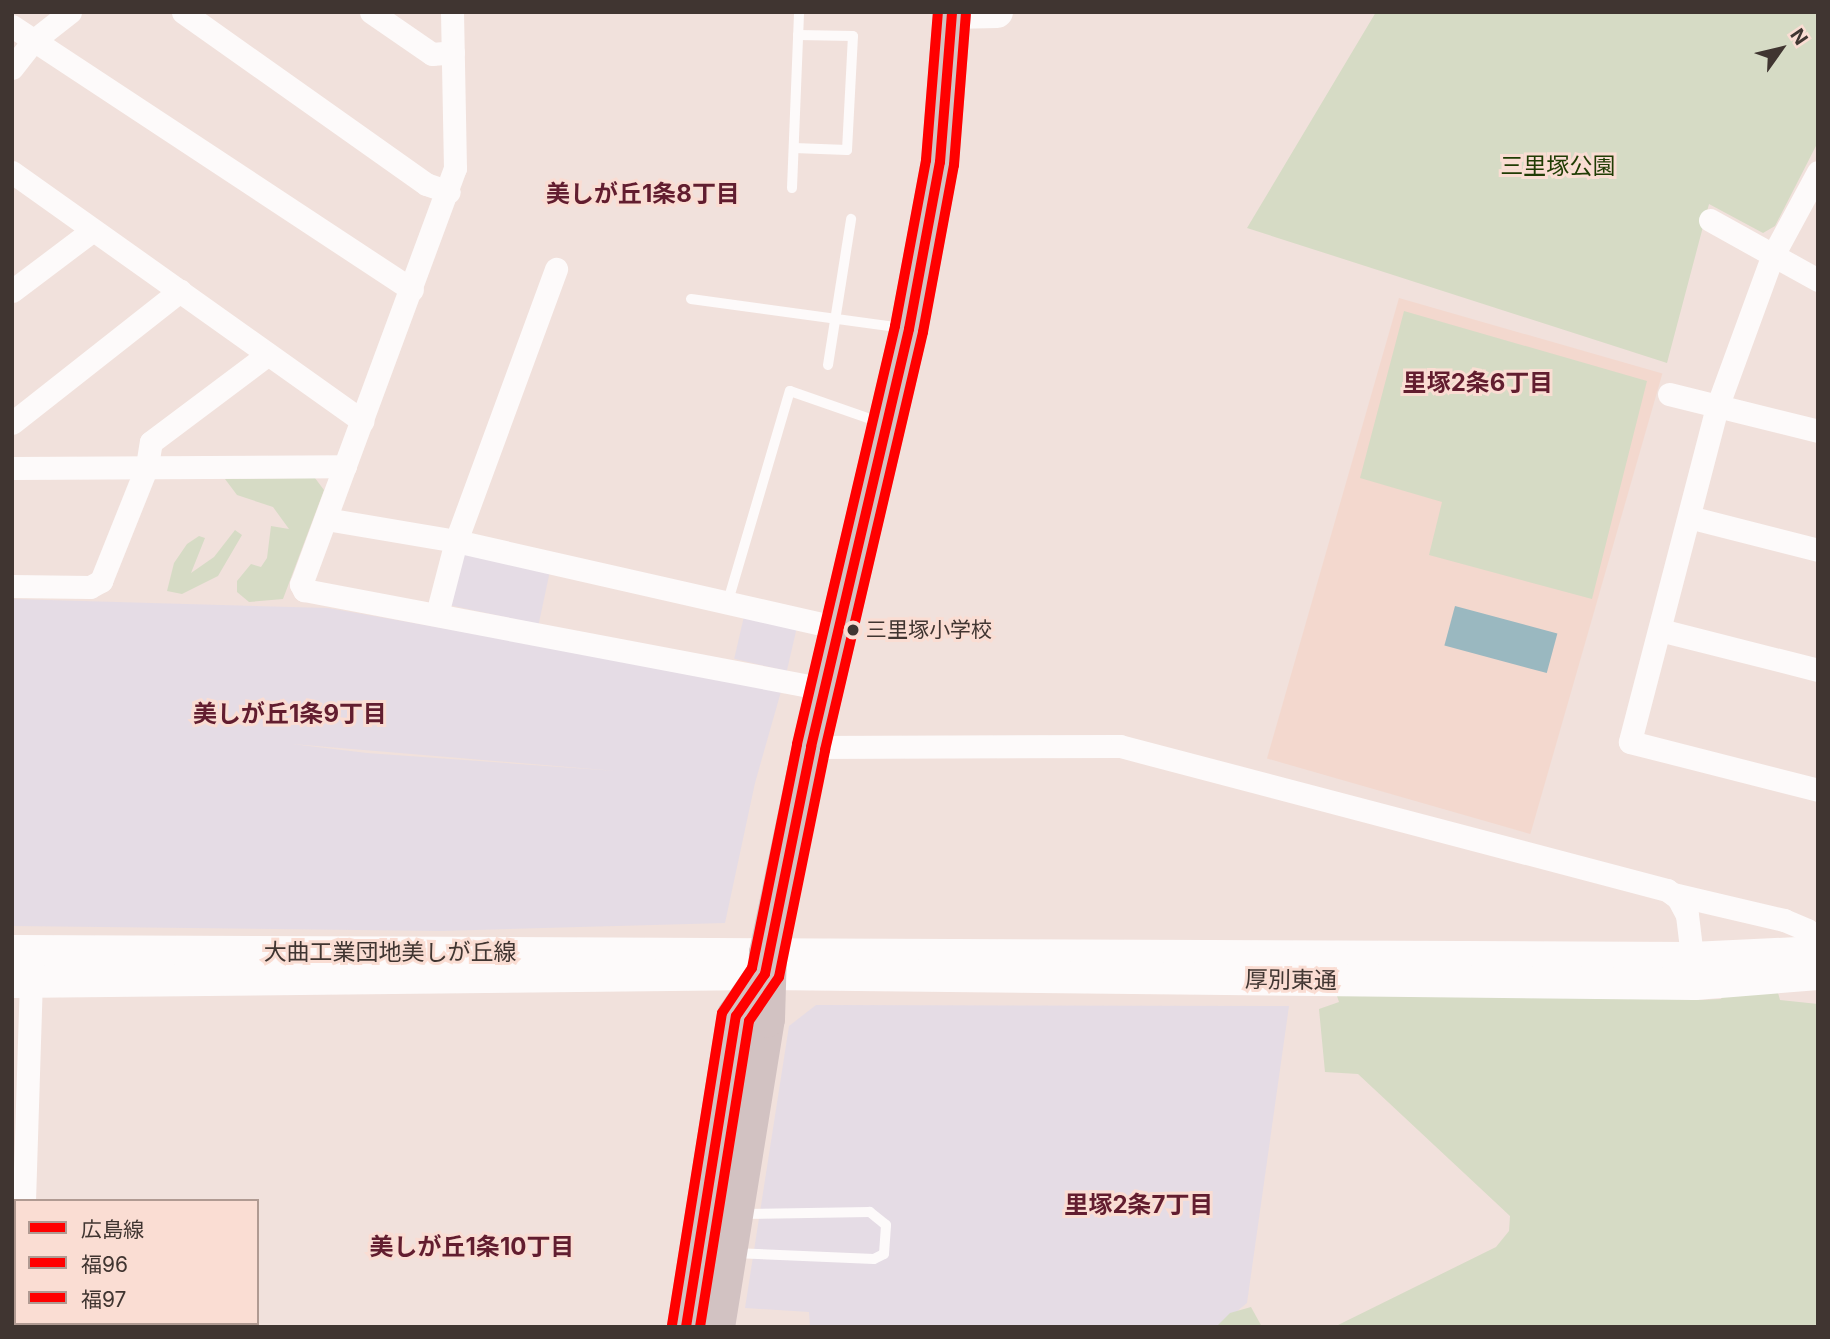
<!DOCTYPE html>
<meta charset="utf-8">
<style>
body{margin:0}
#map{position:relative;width:1830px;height:1339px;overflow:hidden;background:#f1e1dc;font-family:Inter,"Noto Sans JP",sans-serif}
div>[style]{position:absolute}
.commercial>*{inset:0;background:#e5dce5;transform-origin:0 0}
.built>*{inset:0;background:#f3d8ce;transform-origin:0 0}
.green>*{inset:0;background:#d6dbc5}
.water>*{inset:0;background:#9ab8c0;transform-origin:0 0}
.lane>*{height:10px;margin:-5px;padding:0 5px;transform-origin:5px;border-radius:5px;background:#fdfafa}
.street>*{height:23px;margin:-11.5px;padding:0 11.5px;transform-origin:11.5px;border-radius:11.5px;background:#fdfafa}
.secondary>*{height:32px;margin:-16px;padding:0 16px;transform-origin:16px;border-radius:16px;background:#fdfafa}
.highway>*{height:38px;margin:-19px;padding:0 19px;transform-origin:19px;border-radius:19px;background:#d2c2c2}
.bus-1>*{height:10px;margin:-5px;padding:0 5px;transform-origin:5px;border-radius:5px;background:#f00}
.bus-2>*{height:10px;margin:-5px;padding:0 5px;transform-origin:5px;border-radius:5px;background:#f00}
.bus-3>*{height:10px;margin:-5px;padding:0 5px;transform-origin:5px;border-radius:5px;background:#f00}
.dots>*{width:19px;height:19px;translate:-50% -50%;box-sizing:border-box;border:4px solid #faddd3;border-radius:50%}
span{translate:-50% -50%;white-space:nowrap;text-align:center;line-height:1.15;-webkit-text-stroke:6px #faddd3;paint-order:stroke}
.bus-label{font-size:21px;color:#403531}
.left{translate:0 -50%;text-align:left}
.park-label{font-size:23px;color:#203c04}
.street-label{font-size:23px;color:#403531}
.neighbourhood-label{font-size:24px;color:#621d2f;font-weight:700}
.frame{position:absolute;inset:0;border:14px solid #403531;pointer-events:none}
.legend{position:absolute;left:14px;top:1199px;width:245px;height:126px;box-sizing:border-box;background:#faddd3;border:2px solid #b09a92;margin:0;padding:9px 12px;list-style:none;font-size:21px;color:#403531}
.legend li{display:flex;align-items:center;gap:14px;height:35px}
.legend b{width:35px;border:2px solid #b09a92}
.north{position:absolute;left:1746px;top:14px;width:70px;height:70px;-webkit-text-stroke:5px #faddd3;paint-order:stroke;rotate:56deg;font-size:19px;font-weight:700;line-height:28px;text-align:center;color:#403531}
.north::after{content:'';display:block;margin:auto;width:24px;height:32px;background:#403531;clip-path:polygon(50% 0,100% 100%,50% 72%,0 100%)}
</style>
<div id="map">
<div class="commercial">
<i style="left:460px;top:547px;width:93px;height:59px;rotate:12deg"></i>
<i style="clip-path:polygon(evenodd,12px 599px,328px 608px,782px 688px,755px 783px,725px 923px,441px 931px,12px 926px,12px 599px,292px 744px,616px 771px,367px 753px,292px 744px)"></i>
<i style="left:745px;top:612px;width:54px;height:48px;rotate:13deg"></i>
<i style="clip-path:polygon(816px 1005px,1289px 1006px,1247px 1303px,1218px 1327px,810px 1327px,809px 1312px,745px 1308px,789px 1026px)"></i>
</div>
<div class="built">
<i style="left:1399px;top:298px;width:274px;height:479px;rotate:16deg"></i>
</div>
<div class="green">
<i style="clip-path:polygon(1376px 12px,1818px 12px,1818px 142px,1775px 226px,1763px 233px,1709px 204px,1667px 363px,1247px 228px)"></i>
<i style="clip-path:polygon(1404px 311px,1647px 381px,1592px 599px,1429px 555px,1442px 502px,1360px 478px)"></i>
<i style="clip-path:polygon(315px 478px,324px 490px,283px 599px,249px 602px,237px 592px,237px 581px,251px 564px,261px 567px,267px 558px,271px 526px,289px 529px,273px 507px,237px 495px,225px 479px)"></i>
<i style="clip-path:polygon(235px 530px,242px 535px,218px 576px,182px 594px,167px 591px,174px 563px,187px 544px,199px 536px,205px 538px,191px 573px,214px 557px)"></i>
<i style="clip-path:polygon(1726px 989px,1777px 989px,1780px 1000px,1818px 1004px,1818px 1327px,1334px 1327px,1496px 1247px,1509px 1231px,1510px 1216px,1358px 1074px,1325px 1072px,1319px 1009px,1339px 1002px,1336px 993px,1694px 995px,1701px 1000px,1721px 999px)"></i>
<i style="clip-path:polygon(1251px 1307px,1262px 1327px,1216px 1327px,1230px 1313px)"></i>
</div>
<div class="water">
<i style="left:1455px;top:606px;width:106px;height:41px;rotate:15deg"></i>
</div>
<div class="lane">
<i style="left:794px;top:148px;width:53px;rotate:2.2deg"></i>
<i style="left:847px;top:150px;width:114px;rotate:-87deg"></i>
<i style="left:853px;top:36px;width:55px;rotate:-179deg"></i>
<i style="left:792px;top:188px;width:176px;rotate:-87.7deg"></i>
<i style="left:691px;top:299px;width:213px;rotate:7.8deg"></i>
<i style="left:828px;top:365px;width:148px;rotate:-81deg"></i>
<i style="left:728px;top:601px;width:219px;rotate:-73.6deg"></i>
<i style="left:790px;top:391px;width:97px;rotate:19.2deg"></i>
<i style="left:733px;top:1253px;width:141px;rotate:2.4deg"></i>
<i style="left:874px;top:1259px;width:11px;rotate:-27deg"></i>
<i style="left:884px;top:1254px;width:29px;rotate:-86deg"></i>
<i style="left:886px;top:1225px;width:21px;rotate:-141deg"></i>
<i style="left:870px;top:1212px;width:130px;rotate:179.1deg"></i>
</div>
<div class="street">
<i style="left:183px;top:12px;width:298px;rotate:35.3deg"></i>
<i style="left:426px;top:184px;width:24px;rotate:19deg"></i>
<i style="left:371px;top:12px;width:74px;rotate:34.5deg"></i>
<i style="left:432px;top:54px;width:21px;rotate:-5deg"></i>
<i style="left:452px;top:12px;width:156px;rotate:88.9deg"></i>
<i style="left:455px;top:168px;width:444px;rotate:110.3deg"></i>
<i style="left:301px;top:584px;width:7px;rotate:63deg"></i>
<i style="left:304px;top:590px;width:530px;rotate:10.76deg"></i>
<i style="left:12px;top:26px;width:479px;rotate:33.4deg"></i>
<i style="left:12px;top:68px;width:34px;rotate:-52deg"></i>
<i style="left:33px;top:41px;width:47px;rotate:-38.1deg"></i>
<i style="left:12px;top:172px;width:430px;rotate:35.4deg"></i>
<i style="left:1818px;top:172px;width:97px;rotate:118.4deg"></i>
<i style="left:1772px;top:257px;width:160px;rotate:110.1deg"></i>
<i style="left:1717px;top:407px;width:346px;rotate:104.6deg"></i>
<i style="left:1630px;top:742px;width:194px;rotate:14.3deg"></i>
<i style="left:1710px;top:220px;width:124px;rotate:29.1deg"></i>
<i style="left:12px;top:291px;width:101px;rotate:-37deg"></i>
<i style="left:1669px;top:394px;width:154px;rotate:13.9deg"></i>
<i style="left:12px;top:423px;width:214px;rotate:-38.2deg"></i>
<i style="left:12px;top:468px;width:333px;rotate:-0.3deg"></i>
<i style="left:1689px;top:517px;width:133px;rotate:14.3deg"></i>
<i style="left:326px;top:519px;width:132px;rotate:9.6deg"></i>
<i style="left:456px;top:541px;width:394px;rotate:12.8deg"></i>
<i style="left:12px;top:586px;width:78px;rotate:0.7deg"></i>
<i style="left:90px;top:587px;width:13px;rotate:-29deg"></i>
<i style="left:101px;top:581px;width:124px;rotate:-68.2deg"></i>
<i style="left:147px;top:466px;width:24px;rotate:-81deg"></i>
<i style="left:151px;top:442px;width:146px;rotate:-36.9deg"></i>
<i style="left:437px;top:614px;width:75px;rotate:-75.4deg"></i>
<i style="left:456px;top:541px;width:290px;rotate:-69.8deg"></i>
<i style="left:1660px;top:630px;width:163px;rotate:14.2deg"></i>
<i style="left:811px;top:747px;width:309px;rotate:-0.2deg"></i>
<i style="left:1120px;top:746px;width:566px;rotate:14.75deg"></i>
<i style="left:1667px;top:890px;width:14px;rotate:36deg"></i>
<i style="left:1678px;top:898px;width:19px;rotate:62deg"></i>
<i style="left:1687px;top:915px;width:58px;rotate:83.1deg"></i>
<i style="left:1673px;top:894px;width:114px;rotate:13.2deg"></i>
<i style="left:1784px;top:920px;width:25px;rotate:23deg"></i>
<i style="left:1807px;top:930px;width:20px;rotate:57deg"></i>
<i style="left:24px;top:1201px;width:219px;rotate:-88.2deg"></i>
<i style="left:12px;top:1225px;width:4px"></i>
</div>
<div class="secondary">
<i style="left:952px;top:13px;width:45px;rotate:-1.3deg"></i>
<i style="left:12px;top:951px;width:1680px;rotate:0.24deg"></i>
<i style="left:1692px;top:958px;width:126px;rotate:-2.7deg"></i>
<i style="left:12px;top:982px;width:753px;rotate:-0.61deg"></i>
<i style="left:765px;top:974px;width:930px;rotate:0.62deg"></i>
<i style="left:1695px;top:984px;width:123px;rotate:-4.6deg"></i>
</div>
<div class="highway">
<i style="left:686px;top:1327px;width:315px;rotate:-80.9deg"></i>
<i style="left:736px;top:1016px;width:51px;rotate:-55.4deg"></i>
<i style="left:716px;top:1327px;width:312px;rotate:-80.8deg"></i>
<i style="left:766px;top:1019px;width:66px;rotate:-88.3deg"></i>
<i style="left:768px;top:953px;width:210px;rotate:-78.2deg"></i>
<i style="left:811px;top:747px;width:429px;rotate:-76.8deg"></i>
<i style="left:909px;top:329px;width:170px;rotate:-79.5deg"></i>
<i style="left:940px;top:162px;width:150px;rotate:-85.4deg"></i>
</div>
<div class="bus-1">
<i style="left:686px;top:1327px;width:315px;rotate:-80.9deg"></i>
<i style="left:736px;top:1016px;width:51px;rotate:-55.4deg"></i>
<i style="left:765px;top:974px;width:232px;rotate:-78.5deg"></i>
<i style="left:811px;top:747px;width:429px;rotate:-76.8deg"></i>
<i style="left:909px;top:329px;width:170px;rotate:-79.5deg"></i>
<i style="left:940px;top:162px;width:149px;rotate:-85.4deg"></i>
</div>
<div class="bus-2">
<i style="left:700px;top:1327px;width:310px;rotate:-80.9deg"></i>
<i style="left:749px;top:1021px;width:53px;rotate:-55.7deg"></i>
<i style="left:779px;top:977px;width:232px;rotate:-78.5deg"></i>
<i style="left:825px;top:750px;width:429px;rotate:-76.8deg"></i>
<i style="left:923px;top:332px;width:170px;rotate:-79.5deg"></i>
<i style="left:954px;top:165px;width:151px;rotate:-85.5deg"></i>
</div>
<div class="bus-3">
<i style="left:672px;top:1325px;width:316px;rotate:-80.9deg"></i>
<i style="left:722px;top:1013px;width:54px;rotate:-56.3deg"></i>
<i style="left:752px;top:968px;width:228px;rotate:-78.6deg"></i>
<i style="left:797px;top:744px;width:429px;rotate:-76.8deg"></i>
<i style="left:895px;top:326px;width:169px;rotate:-79.4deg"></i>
<i style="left:926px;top:160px;width:148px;rotate:-85.4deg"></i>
</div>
<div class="dots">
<i style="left:853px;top:630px;background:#403531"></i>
</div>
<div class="bus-label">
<span class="left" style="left:866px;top:630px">三里塚小学校</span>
</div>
<div class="park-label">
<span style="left:1558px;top:166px">三里塚公園</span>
</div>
<div class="street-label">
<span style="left:390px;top:952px">大曲工業団地美しが丘線</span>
<span style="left:1291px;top:980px;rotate:1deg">厚別東通</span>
</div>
<div class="neighbourhood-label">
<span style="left:643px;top:194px">美しが丘1条8丁目</span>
<span style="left:1478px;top:383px">里塚2条6丁目</span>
<span style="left:290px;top:714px">美しが丘1条9丁目</span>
<span style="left:1139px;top:1205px">里塚2条7丁目</span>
<span style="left:472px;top:1247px">美しが丘1条10丁目</span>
</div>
<div class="frame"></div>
<ul class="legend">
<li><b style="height:9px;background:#f00"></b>広島線</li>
<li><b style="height:9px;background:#f00"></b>福96</li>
<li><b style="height:9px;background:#f00"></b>福97</li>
</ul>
<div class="north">N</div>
</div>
